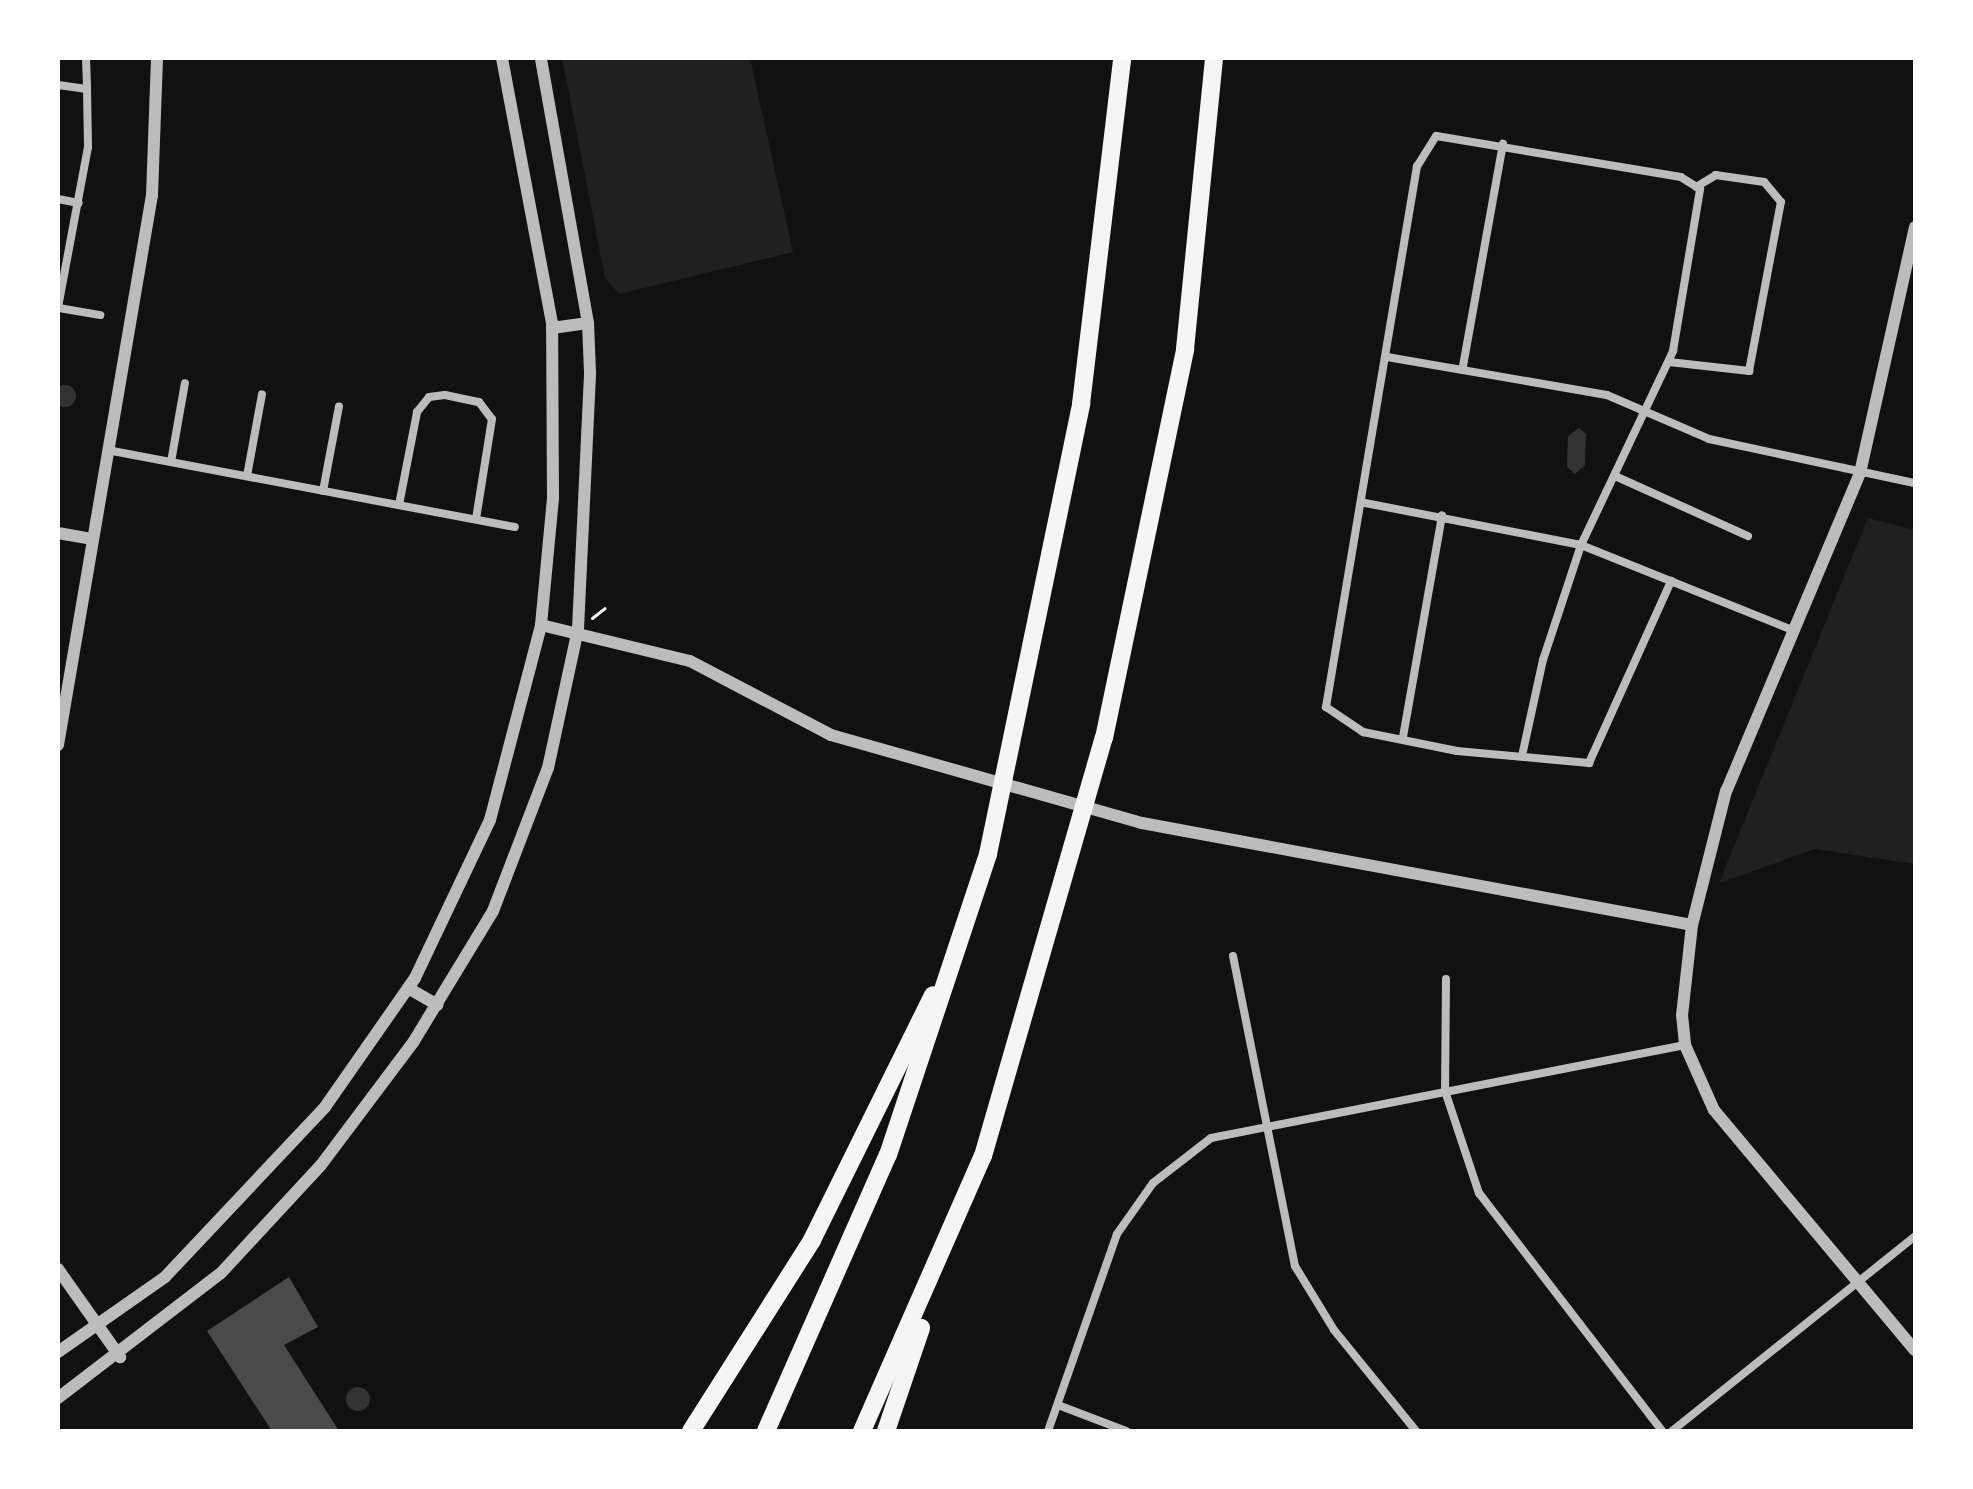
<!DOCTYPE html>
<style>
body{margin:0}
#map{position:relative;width:1973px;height:1489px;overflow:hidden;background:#111;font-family:Bitter,serif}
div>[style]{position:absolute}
.green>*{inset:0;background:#202020}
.water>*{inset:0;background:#333}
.round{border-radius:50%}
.building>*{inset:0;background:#4a4a4a}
.path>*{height:3px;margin:-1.5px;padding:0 1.5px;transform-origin:1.5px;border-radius:1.5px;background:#f5f5f5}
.minor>*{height:8px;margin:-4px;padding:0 4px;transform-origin:4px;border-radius:4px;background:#bcbcbc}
.tertiary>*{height:12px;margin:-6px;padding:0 6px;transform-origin:6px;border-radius:6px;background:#bcbcbc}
.motorway>*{height:18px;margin:-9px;padding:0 9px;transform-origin:9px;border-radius:9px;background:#f5f5f5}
span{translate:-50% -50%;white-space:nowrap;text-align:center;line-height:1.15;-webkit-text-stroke:6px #fff;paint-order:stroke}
.frame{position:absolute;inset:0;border:60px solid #fff;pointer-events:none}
</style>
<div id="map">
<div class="green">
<i style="clip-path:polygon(562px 58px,750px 58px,793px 252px,619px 294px,605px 278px)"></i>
<i style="clip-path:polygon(1868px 518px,1915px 530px,1915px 864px,1815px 849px,1719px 883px)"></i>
</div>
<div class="water">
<i class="round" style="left:54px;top:385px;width:22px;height:22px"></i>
<i style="clip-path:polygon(1579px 428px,1586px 434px,1585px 465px,1575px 474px,1567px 467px,1568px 436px)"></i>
<i class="round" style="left:346px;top:1387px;width:24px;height:24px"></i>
</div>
<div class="building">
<i style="clip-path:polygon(289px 1277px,318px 1327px,284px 1345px,339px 1431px,272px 1431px,207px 1331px)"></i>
</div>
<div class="path">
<i style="left:592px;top:618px;width:16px;rotate:-38deg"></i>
</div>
<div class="minor">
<i style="left:86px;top:58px;width:31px;rotate:88deg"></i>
<i style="left:58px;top:85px;width:29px;rotate:8deg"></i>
<i style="left:87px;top:89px;width:58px;rotate:89deg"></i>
<i style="left:88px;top:147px;width:164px;rotate:100.6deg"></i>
<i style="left:58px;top:199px;width:21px;rotate:11deg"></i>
<i style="left:59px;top:308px;width:42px;rotate:9.7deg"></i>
<i style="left:1387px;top:357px;width:223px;rotate:9.8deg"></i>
<i style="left:1607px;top:395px;width:111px;rotate:23.3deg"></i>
<i style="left:1709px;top:439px;width:211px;rotate:12.1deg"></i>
<i style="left:1669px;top:362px;width:81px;rotate:6.4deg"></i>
<i style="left:1749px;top:371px;width:172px;rotate:-79.3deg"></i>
<i style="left:1781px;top:202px;width:26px;rotate:-130deg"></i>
<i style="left:1764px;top:182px;width:49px;rotate:-171.7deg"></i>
<i style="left:1716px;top:175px;width:23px;rotate:149deg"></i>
<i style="left:1463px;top:366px;width:226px;rotate:-79.8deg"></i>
<i style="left:107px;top:450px;width:415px;rotate:10.7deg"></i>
<i style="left:171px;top:462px;width:80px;rotate:-80deg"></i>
<i style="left:247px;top:476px;width:83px;rotate:-79.6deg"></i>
<i style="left:1615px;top:476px;width:146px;rotate:24.3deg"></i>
<i style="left:323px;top:491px;width:86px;rotate:-79.3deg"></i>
<i style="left:1365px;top:503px;width:220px;rotate:11deg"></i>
<i style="left:1581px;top:545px;width:227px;rotate:21.9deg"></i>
<i style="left:399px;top:505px;width:95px;rotate:-79deg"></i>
<i style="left:417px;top:412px;width:19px;rotate:-51deg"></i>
<i style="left:429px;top:397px;width:16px;rotate:-7deg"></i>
<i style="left:445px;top:395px;width:35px;rotate:12deg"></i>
<i style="left:479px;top:402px;width:21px;rotate:53deg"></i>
<i style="left:492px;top:419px;width:101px;rotate:99.1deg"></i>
<i style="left:1403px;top:737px;width:225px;rotate:-80deg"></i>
<i style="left:1522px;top:756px;width:98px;rotate:-77.7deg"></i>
<i style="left:1543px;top:660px;width:121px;rotate:-71.7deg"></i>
<i style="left:1581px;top:545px;width:215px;rotate:-64.6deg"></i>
<i style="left:1673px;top:351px;width:164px;rotate:-80.5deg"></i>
<i style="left:1700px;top:189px;width:22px;rotate:-148deg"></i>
<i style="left:1681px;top:177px;width:248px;rotate:-170.5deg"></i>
<i style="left:1436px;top:136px;width:36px;rotate:122deg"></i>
<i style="left:1417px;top:166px;width:549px;rotate:99.55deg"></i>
<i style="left:1326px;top:707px;width:45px;rotate:34deg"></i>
<i style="left:1363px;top:732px;width:96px;rotate:11.4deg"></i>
<i style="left:1457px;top:751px;width:133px;rotate:5.2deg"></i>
<i style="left:1589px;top:763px;width:200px;rotate:-65.7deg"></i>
<i style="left:1233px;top:956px;width:316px;rotate:78.7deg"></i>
<i style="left:1295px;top:1266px;width:75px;rotate:58.6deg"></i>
<i style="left:1334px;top:1330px;width:130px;rotate:50.9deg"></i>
<i style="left:1446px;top:979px;width:112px;rotate:90.5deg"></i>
<i style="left:1445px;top:1091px;width:108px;rotate:71.6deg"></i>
<i style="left:1479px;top:1193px;width:300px;rotate:52.4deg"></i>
<i style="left:1058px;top:1405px;width:73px;rotate:20.9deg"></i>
<i style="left:1048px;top:1431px;width:209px;rotate:-70.7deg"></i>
<i style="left:1117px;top:1234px;width:62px;rotate:-54.8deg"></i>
<i style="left:1153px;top:1183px;width:73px;rotate:-37.8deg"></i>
<i style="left:1211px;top:1138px;width:483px;rotate:-11.1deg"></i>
<i style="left:1672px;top:1431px;width:312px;rotate:-38.7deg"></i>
</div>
<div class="tertiary">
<i style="left:1915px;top:227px;width:252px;rotate:102.6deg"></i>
<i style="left:1860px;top:473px;width:345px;rotate:112.8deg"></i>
<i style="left:1726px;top:791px;width:138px;rotate:104.2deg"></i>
<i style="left:1692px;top:925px;width:91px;rotate:96.3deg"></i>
<i style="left:1682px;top:1015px;width:30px;rotate:84deg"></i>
<i style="left:1685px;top:1045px;width:71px;rotate:66deg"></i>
<i style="left:1714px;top:1110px;width:313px;rotate:50.1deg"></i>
<i style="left:552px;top:328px;width:36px;rotate:-8deg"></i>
<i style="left:58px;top:533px;width:34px;rotate:10deg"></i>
<i style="left:541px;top:625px;width:153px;rotate:13.6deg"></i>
<i style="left:690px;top:661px;width:159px;rotate:27.7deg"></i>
<i style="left:831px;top:735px;width:323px;rotate:15.8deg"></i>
<i style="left:1142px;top:823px;width:559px;rotate:10.51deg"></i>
<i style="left:58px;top:745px;width:558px;rotate:-80.3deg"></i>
<i style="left:152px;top:195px;width:137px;rotate:-87.9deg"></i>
<i style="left:408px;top:988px;width:34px;rotate:30deg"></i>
<i style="left:58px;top:1269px;width:108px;rotate:54.8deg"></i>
<i style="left:58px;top:1352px;width:131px;rotate:-35deg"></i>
<i style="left:165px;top:1277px;width:233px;rotate:-46.7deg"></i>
<i style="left:325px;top:1107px;width:157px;rotate:-55.1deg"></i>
<i style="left:415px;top:978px;width:175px;rotate:-64.6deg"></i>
<i style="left:490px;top:820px;width:202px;rotate:-75.3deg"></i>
<i style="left:541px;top:625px;width:128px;rotate:-84.6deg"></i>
<i style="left:553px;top:498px;width:175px;rotate:-90.3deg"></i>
<i style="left:552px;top:323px;width:270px;rotate:-100.7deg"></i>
<i style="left:58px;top:1398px;width:205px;rotate:-37.5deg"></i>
<i style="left:221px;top:1273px;width:147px;rotate:-47.2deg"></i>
<i style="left:321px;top:1165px;width:155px;rotate:-53.1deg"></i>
<i style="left:414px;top:1041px;width:152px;rotate:-58.7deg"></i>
<i style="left:493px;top:911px;width:153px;rotate:-69deg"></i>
<i style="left:548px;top:768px;width:142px;rotate:-77.8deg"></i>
<i style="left:578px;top:629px;width:257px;rotate:-87.3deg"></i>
<i style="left:590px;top:372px;width:49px;rotate:-92.3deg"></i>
<i style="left:588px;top:323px;width:269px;rotate:-100.1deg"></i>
</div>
<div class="motorway">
<i style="left:691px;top:1431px;width:226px;rotate:-57.6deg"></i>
<i style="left:812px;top:1240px;width:273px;rotate:-63.7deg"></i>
<i style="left:766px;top:1431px;width:302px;rotate:-66.2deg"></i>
<i style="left:888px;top:1155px;width:317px;rotate:-71.6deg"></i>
<i style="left:988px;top:854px;width:460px;rotate:-78.3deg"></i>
<i style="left:1081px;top:404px;width:348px;rotate:-83.2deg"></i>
<i style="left:862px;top:1431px;width:300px;rotate:-66.3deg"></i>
<i style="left:983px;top:1156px;width:435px;rotate:-73.9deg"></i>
<i style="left:1104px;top:738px;width:397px;rotate:-78.2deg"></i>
<i style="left:1185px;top:349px;width:292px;rotate:-84.3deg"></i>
<i style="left:886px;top:1431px;width:109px;rotate:-71.2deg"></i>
</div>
<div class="frame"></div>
</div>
